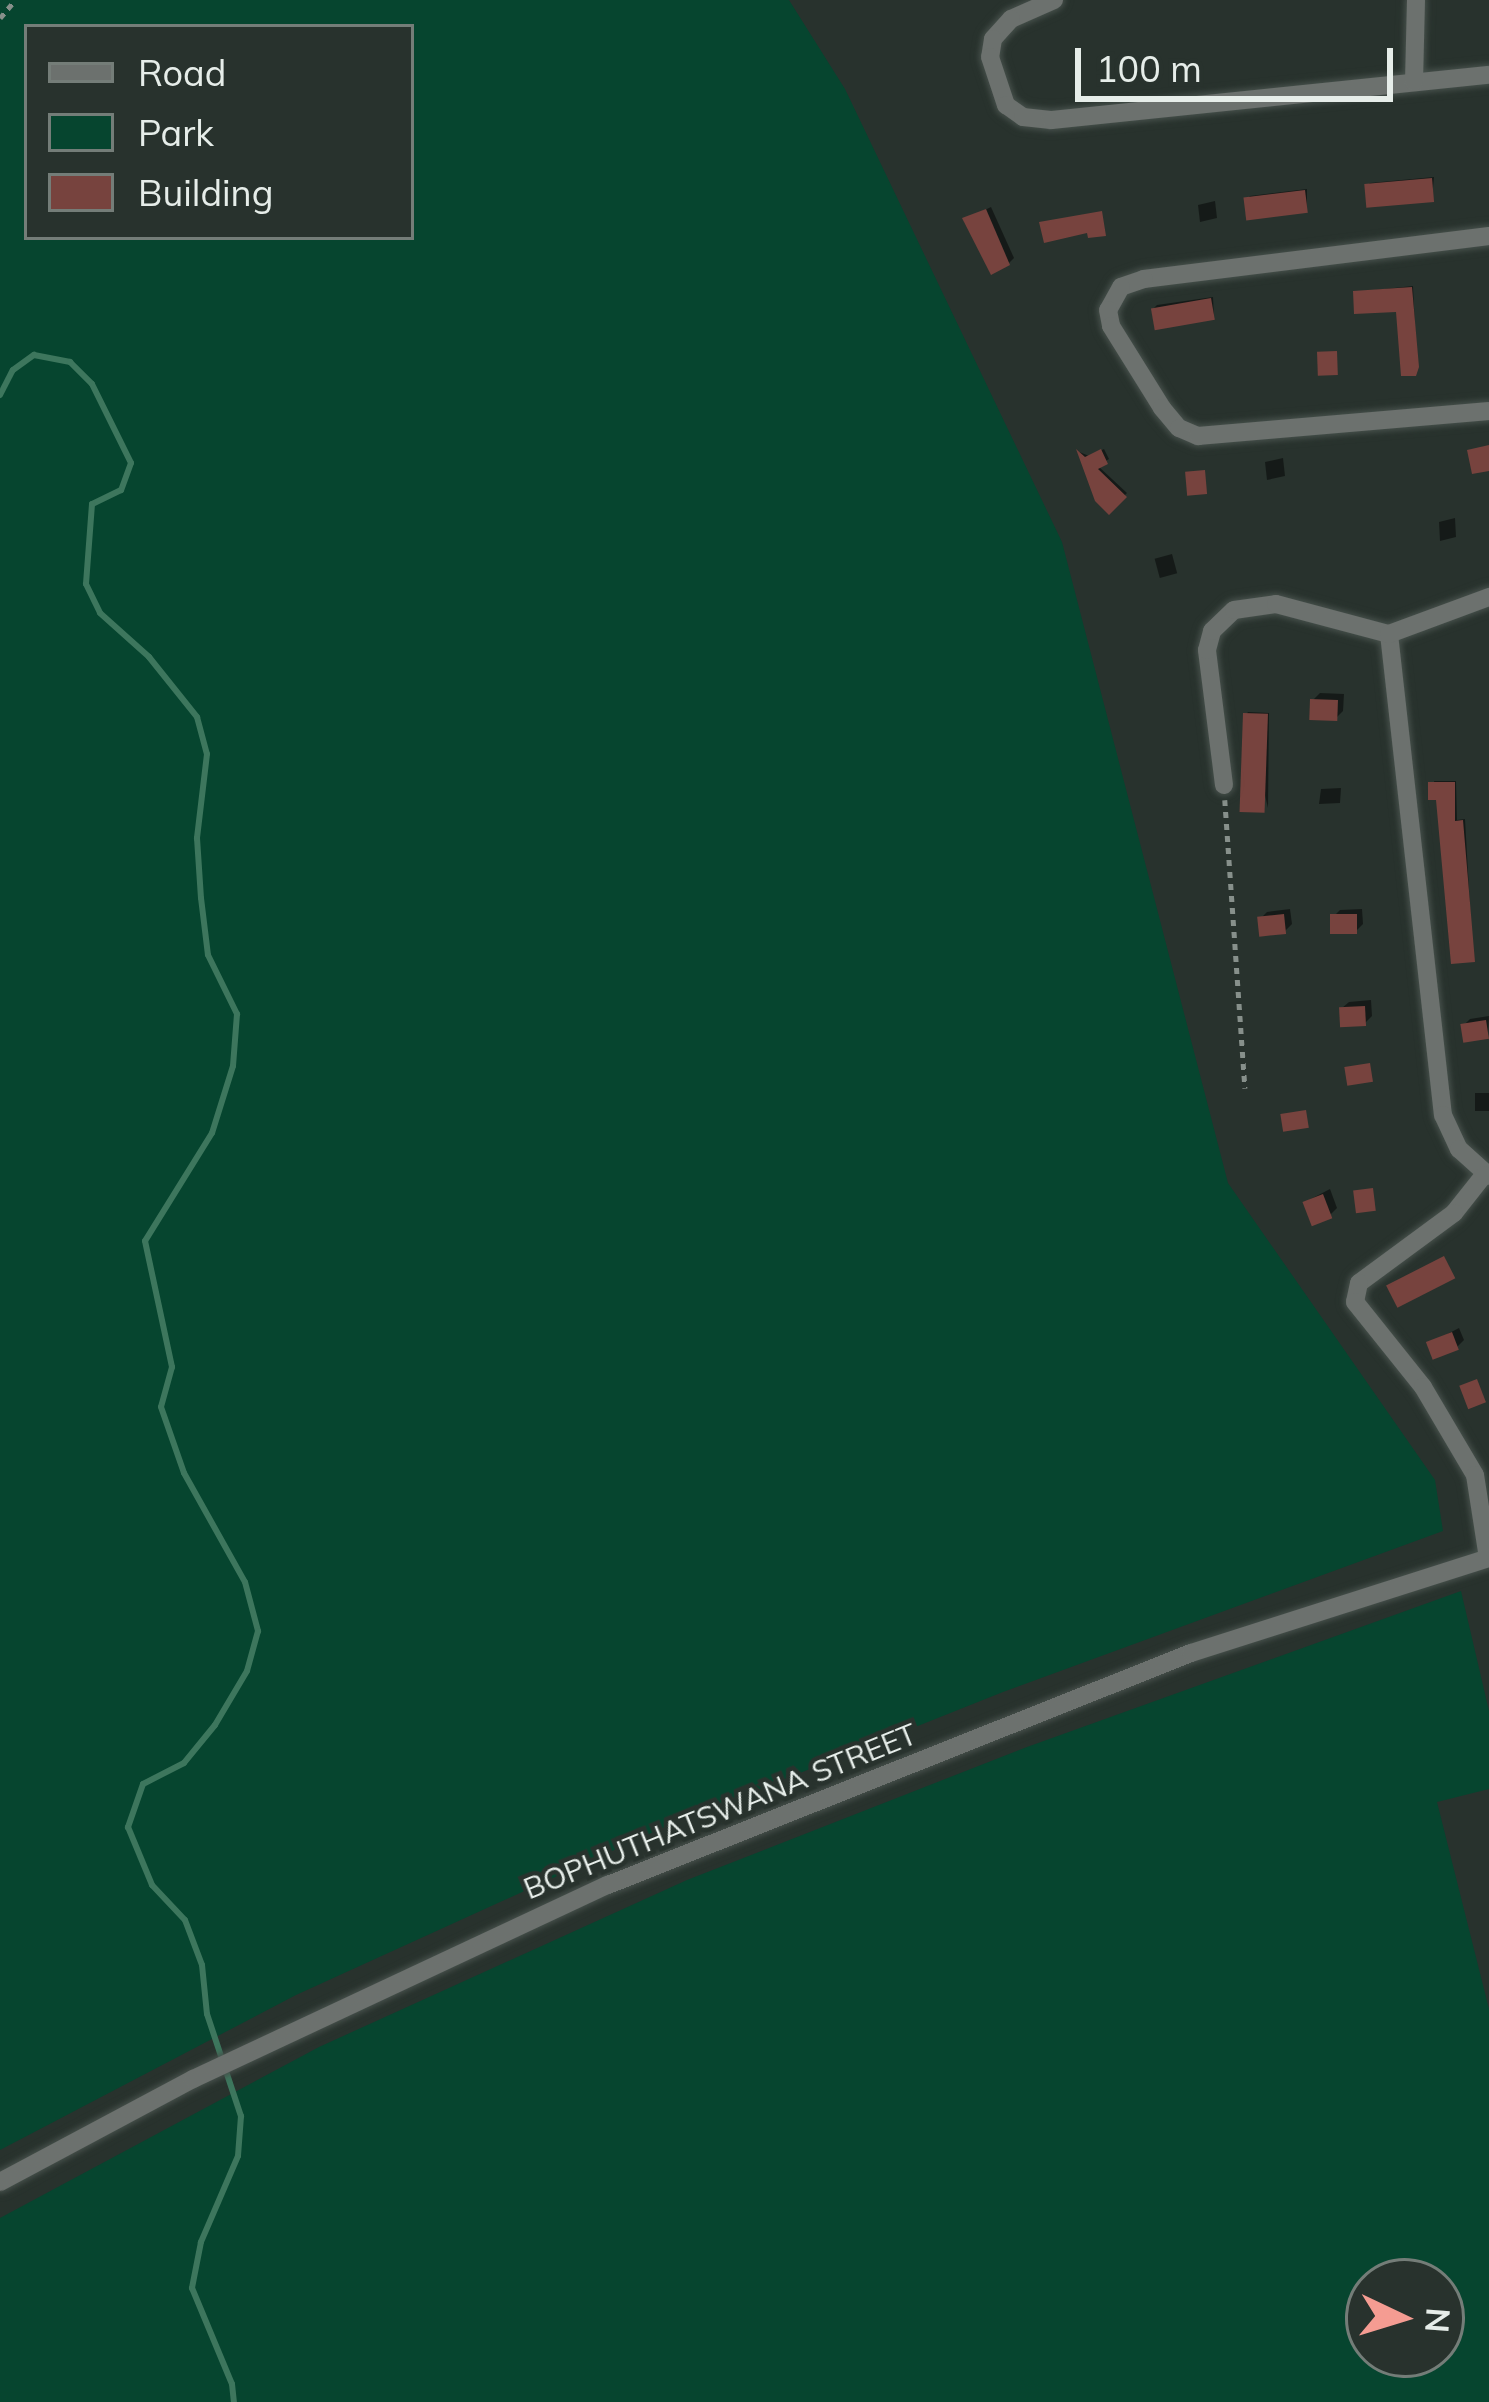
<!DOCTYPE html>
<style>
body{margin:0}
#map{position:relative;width:1489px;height:2402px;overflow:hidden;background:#28322d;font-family:Mulish,sans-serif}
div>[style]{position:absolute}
.green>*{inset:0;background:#06452f}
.shadow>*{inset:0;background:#0007;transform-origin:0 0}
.stream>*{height:6px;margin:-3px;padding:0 3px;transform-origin:3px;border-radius:3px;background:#3d765d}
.building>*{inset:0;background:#77433e;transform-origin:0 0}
.path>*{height:4.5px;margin-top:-2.25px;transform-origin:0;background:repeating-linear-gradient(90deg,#87908b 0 6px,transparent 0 12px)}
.roads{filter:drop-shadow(0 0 3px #46504b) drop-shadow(0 0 3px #46504b)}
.street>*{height:18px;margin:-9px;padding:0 9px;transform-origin:9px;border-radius:9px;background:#6c716e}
span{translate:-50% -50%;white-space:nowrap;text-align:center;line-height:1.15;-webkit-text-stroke:9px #28322d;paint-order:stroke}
.street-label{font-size:30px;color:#e6ede9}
.legend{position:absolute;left:24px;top:24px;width:390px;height:216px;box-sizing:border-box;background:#28322d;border:3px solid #747d78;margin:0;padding:15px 21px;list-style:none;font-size:36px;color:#e6ede9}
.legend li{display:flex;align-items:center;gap:24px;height:60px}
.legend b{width:60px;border:3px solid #747d78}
.north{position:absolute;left:1345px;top:2258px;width:120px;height:120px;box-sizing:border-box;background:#28322d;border:3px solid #747d78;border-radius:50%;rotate:94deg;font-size:33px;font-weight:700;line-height:48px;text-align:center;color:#e6ede9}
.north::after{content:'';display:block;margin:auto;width:42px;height:54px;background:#f59c92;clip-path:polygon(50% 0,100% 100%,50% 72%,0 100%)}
.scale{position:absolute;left:1075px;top:48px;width:318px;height:54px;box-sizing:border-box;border:6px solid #e6ede9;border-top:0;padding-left:15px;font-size:36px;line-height:42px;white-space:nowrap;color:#e6ede9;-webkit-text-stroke:9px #28322d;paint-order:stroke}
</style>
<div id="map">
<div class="green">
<i style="clip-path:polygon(evenodd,0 0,789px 0,845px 89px,1062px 542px,1228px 1183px,1435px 1480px,1443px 1531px,1003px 1692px,667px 1826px,296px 1995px,0 2150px,0 0,27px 27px,411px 27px,411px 237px,27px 237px,27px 27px)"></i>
<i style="clip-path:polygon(evenodd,1461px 1591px,1489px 1711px,1489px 1789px,1437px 1802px,1489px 2009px,1489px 2402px,0 2402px,0 2218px,319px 2047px,687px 1880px,1027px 1747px,1461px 1591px,1369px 2282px,1441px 2282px,1441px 2354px,1369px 2354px,1369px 2282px)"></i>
</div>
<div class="shadow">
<i style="clip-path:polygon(1434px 177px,1432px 199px,1367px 186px,1370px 183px)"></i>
<i style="clip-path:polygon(1307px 189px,1307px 210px,1247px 199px,1250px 196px)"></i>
<i style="clip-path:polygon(1215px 201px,1217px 218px,1200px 222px,1198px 205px)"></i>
<i style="clip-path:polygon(991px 207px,1014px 258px,1009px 263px,966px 219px)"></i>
<i style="clip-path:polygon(1413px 286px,1417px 370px,1399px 309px,1356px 292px)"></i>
<i style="clip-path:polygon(1213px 297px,1214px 317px,1154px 308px,1157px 305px)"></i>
<i style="clip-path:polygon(1104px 449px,1109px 459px,1098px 466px,1127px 493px,1109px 511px,1077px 451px,1089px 456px)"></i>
<i style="clip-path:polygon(1283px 458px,1285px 476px,1267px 480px,1265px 462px)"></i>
<i style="clip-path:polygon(1455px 518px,1456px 537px,1440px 541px,1439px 522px)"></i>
<i style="left:1172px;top:554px;width:20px;height:18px;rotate:75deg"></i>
<i style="clip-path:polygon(1320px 693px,1344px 694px,1343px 711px,1336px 718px,1313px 700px)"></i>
<i style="clip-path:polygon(1248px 712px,1269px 713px,1268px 808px,1246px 715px)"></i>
<i style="clip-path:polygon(1434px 781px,1456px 781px,1457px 820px,1465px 819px,1473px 960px)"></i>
<i style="clip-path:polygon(1341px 788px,1340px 803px,1319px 804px,1321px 789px)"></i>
<i style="clip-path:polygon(1290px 909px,1292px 924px,1285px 931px,1260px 919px,1267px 912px)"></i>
<i style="clip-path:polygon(1362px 909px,1363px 924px,1356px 931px,1333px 917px,1340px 910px)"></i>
<i style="clip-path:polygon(1371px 1000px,1372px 1016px,1365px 1023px,1342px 1008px,1349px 1002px)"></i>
<i style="clip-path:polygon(1489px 1016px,1488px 1036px,1463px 1026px,1470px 1019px)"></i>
<i style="left:1475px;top:1093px;width:14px;height:18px"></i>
<i style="clip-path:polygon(1330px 1189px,1337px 1208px,1330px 1215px,1305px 1202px)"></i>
<i style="clip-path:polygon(1459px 1328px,1464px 1340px,1457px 1347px,1430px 1343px)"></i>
</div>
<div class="stream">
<i style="left:0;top:395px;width:28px;rotate:-63deg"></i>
<i style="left:13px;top:370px;width:26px;rotate:-36deg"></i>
<i style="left:34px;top:355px;width:37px;rotate:11deg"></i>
<i style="left:70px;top:362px;width:31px;rotate:45deg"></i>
<i style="left:92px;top:384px;width:88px;rotate:63.7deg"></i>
<i style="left:131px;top:463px;width:29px;rotate:110deg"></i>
<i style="left:121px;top:490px;width:32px;rotate:154deg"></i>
<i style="left:92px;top:504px;width:80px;rotate:94.3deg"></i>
<i style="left:86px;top:584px;width:32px;rotate:64deg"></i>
<i style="left:100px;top:613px;width:66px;rotate:41.9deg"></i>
<i style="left:149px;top:657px;width:77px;rotate:51.3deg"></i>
<i style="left:197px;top:717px;width:38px;rotate:75deg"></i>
<i style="left:207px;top:754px;width:85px;rotate:96.8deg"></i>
<i style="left:197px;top:838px;width:60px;rotate:86.2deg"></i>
<i style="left:201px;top:898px;width:57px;rotate:83deg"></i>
<i style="left:208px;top:955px;width:66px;rotate:63.8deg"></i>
<i style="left:237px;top:1014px;width:52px;rotate:94.4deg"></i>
<i style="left:233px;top:1066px;width:70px;rotate:107.4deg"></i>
<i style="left:212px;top:1133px;width:127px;rotate:121.8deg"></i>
<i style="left:145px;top:1241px;width:129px;rotate:77.9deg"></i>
<i style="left:172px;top:1367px;width:41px;rotate:105.4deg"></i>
<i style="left:161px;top:1407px;width:70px;rotate:70.8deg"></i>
<i style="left:184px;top:1473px;width:125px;rotate:60.8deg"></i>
<i style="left:245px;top:1582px;width:51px;rotate:75.1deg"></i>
<i style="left:258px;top:1631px;width:41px;rotate:105.4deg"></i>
<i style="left:247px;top:1671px;width:63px;rotate:120.7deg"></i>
<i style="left:215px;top:1725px;width:49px;rotate:129.2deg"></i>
<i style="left:184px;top:1763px;width:46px;rotate:152.9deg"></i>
<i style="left:143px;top:1784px;width:46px;rotate:109.2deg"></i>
<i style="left:128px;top:1827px;width:63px;rotate:67.5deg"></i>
<i style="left:152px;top:1885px;width:48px;rotate:46.7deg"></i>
<i style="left:185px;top:1920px;width:48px;rotate:69.3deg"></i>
<i style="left:202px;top:1965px;width:49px;rotate:84.2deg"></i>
<i style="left:207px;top:2014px;width:108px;rotate:71.6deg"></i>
<i style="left:241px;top:2116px;width:40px;rotate:94.3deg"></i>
<i style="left:238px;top:2156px;width:94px;rotate:113.3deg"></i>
<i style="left:201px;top:2242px;width:47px;rotate:101.1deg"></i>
<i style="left:192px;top:2288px;width:104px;rotate:67.4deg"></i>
<i style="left:232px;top:2384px;width:18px;rotate:84deg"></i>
</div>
<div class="building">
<i style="left:1432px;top:178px;width:24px;height:68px;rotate:85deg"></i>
<i style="left:1305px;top:190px;width:23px;height:62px;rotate:83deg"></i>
<i style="clip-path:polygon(986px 209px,1010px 265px,991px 275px,962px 218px)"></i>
<i style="clip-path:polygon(1102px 211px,1106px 236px,1088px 238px,1087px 233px,1044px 243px,1039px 222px)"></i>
<i style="clip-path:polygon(1412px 287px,1419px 367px,1416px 376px,1401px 376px,1396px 312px,1354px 314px,1353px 291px)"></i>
<i style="left:1211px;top:298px;width:22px;height:61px;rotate:80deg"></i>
<i style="left:1337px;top:351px;width:24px;height:20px;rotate:88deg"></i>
<i style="clip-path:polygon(1489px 445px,1489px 471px,1472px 474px,1467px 450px)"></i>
<i style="clip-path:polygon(1076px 449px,1085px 457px,1101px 449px,1108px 464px,1098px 469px,1127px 497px,1109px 515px,1095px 501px)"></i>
<i style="left:1205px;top:470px;width:24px;height:20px;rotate:85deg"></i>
<i style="left:1310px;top:699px;width:28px;height:21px;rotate:2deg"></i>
<i style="left:1243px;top:713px;width:25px;height:99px;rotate:2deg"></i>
<i style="clip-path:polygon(1428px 782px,1455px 782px,1455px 821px,1463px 820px,1475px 962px,1451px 964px,1436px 800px,1428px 800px)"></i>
<i style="left:1284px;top:914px;width:20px;height:27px;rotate:84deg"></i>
<i style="left:1357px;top:914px;width:20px;height:27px;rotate:90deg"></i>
<i style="left:1365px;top:1006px;width:20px;height:26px;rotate:87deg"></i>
<i style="left:1486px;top:1020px;width:19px;height:26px;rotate:81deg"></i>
<i style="left:1370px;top:1063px;width:19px;height:26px;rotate:81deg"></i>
<i style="left:1306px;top:1110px;width:18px;height:26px;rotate:81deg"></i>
<i style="left:1373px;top:1188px;width:23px;height:20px;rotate:83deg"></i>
<i style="left:1323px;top:1194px;width:26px;height:22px;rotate:69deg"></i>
<i style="left:1444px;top:1256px;width:25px;height:65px;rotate:63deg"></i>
<i style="left:1452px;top:1332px;width:19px;height:28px;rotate:69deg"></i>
<i style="left:1477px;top:1379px;width:25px;height:19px;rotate:69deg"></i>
</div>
<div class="path">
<i style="left:0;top:18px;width:23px;rotate:-50deg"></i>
<i style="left:1225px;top:800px;width:289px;rotate:86deg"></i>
</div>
<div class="roads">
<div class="street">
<i style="left:1054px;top:0;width:47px;rotate:156.2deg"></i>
<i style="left:1011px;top:19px;width:27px;rotate:132deg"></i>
<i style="left:993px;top:39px;width:18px;rotate:99deg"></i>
<i style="left:990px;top:57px;width:51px;rotate:71.6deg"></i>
<i style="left:1006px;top:105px;width:21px;rotate:35deg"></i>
<i style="left:1023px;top:117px;width:28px;rotate:6deg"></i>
<i style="left:1051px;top:120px;width:440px;rotate:-5.9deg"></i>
<i style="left:1414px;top:82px;width:82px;rotate:-88.6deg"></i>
<i style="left:1489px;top:236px;width:348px;rotate:172.9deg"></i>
<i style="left:1144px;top:279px;width:24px;rotate:161deg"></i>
<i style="left:1121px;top:287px;width:26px;rotate:119deg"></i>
<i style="left:1108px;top:310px;width:16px;rotate:79deg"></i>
<i style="left:1111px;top:326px;width:97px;rotate:58.1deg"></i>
<i style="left:1162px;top:408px;width:26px;rotate:50deg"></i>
<i style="left:1179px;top:428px;width:21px;rotate:23deg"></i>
<i style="left:1198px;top:436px;width:292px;rotate:-4.9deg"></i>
<i style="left:1389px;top:634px;width:484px;rotate:83.6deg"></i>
<i style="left:1443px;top:1115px;width:38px;rotate:65deg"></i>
<i style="left:1459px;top:1149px;width:40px;rotate:42deg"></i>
<i style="left:1224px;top:785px;width:136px;rotate:-97.2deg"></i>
<i style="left:1207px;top:650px;width:20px;rotate:-75deg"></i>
<i style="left:1212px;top:631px;width:30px;rotate:-44deg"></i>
<i style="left:1234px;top:610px;width:42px;rotate:-8.1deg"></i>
<i style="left:1276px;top:604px;width:117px;rotate:14.9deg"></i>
<i style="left:1389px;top:634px;width:107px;rotate:-20.3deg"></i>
<i style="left:1484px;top:1175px;width:48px;rotate:128.3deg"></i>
<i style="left:1454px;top:1213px;width:118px;rotate:143.6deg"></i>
<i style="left:1359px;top:1283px;width:19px;rotate:102deg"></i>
<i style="left:1355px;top:1302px;width:109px;rotate:51.3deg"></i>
<i style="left:1423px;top:1387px;width:102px;rotate:59.4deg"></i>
<i style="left:1475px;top:1475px;width:84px;rotate:81.1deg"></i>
<i style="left:0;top:2182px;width:219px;rotate:-28.1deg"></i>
<i style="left:193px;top:2079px;width:458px;rotate:-25.1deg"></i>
<i style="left:608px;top:1885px;width:627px;rotate:-21.7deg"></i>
<i style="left:1191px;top:1653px;width:313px;rotate:-17.7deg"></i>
</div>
</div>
<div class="street-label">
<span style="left:720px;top:1811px;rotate:-22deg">BOPHUTHATSWANA STREET</span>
</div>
<ul class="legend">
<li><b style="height:15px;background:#6c716e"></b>Road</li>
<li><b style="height:33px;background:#06452f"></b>Park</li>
<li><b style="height:33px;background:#77433e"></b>Building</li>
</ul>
<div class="north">N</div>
<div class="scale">100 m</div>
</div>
